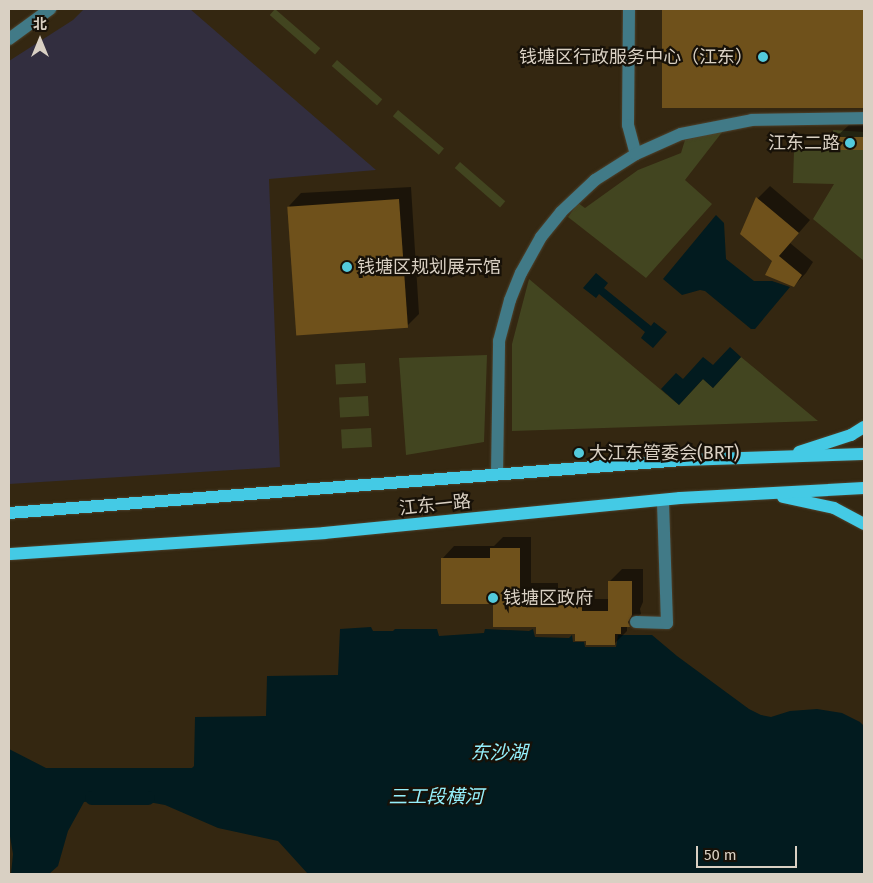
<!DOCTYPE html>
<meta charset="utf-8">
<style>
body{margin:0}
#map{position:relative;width:873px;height:883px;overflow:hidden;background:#342711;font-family:"Fira Sans","Noto Sans SC",sans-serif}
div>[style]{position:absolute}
.industrial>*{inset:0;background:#322e3f}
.green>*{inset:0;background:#424520;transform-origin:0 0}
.water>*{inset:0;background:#021b1f}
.shadow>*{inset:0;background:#0007;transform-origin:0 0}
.canal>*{height:14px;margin:-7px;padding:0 7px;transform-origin:7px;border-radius:7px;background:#021b1f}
.building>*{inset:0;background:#6f511b;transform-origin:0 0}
.roads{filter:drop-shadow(0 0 1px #4e422d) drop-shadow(0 0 1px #4e422d)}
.minor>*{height:12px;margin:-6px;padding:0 6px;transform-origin:6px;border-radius:6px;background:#417a87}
.major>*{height:12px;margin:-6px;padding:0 6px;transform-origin:6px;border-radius:6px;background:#44cae5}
.dots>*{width:14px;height:14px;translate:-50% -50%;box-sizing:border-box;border:2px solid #171108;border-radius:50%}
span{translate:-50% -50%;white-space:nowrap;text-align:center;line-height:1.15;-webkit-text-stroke:4.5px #171108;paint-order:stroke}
.poi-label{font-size:18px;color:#d9d0c3}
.right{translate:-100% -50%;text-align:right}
.left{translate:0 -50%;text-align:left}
.street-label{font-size:18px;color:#d9d0c3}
.water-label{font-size:19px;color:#95f0fc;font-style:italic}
.frame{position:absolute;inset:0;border:10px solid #d9d0c3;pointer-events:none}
.north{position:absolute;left:15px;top:15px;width:50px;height:50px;-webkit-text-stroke:4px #171108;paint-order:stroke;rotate:0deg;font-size:14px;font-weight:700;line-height:20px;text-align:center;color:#d9d0c3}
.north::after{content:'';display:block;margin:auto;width:18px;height:22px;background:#d9d0c3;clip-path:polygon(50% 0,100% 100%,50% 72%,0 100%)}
.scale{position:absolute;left:696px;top:846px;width:101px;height:22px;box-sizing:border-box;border:2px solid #d9d0c3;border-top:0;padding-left:6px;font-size:15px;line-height:18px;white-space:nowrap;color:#d9d0c3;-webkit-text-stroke:4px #171108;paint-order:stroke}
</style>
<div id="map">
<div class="industrial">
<i style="clip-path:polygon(84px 9px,190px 9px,376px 170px,269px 179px,280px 467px,9px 484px,9px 61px,73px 20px)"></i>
</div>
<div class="green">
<i style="left:275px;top:9px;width:60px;height:8px;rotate:41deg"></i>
<i style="left:337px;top:60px;width:60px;height:8px;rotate:41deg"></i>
<i style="left:398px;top:110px;width:60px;height:8px;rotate:40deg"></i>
<i style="clip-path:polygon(833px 130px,864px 132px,864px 261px,813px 219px,834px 184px,793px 183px,794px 150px,833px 150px)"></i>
<i style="clip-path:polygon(723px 131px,685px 180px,712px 204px,646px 278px,568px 217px,578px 203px,585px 208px,638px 170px,681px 153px,685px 140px)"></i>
<i style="left:460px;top:162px;width:60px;height:8px;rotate:41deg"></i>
<i style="clip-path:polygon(529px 279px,679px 405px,703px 379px,713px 388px,741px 357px,818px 421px,512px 431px,512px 344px)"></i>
<i style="clip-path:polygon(487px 355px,484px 442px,406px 455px,399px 358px)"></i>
<i style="left:365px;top:363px;width:20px;height:30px;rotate:87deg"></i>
<i style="left:368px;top:396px;width:20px;height:29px;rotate:87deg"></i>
<i style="left:371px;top:428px;width:19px;height:30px;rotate:87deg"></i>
</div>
<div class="water">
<i style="clip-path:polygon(716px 215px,724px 223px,726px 259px,754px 281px,772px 281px,790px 287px,755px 329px,751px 329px,705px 291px,700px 290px,682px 295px,663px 279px)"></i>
<i style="clip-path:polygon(596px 273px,608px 283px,604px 288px,651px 326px,654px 322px,667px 332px,653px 348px,641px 338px,645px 332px,599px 294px,596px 298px,583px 288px)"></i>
<i style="clip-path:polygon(730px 347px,741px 357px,713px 388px,703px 379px,679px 405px,661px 389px,676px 373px,683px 379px,703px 357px,713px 365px)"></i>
<i style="clip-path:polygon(371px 627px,373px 631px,393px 631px,395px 629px,437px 629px,439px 636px,484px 633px,485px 629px,529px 631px,533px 629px,535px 637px,569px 638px,572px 635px,573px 642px,584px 642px,585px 647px,616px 647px,618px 635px,652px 635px,677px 656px,749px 709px,761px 715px,771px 717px,790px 711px,817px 709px,842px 713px,860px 722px,864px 726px,864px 874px,308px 874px,278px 841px,218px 828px,165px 805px,121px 797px,84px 802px,68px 831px,58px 866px,49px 874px,11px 874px,13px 854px,9px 830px,9px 749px,46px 768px,192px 768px,194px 766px,195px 717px,266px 716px,267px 676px,338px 675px,340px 629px)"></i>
</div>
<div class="shadow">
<i style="left:663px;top:9px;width:201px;height:98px"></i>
<i style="clip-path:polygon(849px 125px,864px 125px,864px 149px,836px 149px,836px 137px)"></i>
<i style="clip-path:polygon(770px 186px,810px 220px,790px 243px,813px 262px,806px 273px,794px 286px,773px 260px,742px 233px,758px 198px)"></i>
<i style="clip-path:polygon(411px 187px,419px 314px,406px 327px,289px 206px,301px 193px)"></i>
<i style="clip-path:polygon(503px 537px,531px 537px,531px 583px,558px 583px,558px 590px,593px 590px,593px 599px,609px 599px,609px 582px,622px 569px,643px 569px,643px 602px,640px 609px,641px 614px,627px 626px,627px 631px,614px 644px,588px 639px,577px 632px,538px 626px,494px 603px,442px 559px,454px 546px,494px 546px)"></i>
</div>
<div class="canal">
<i style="left:92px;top:798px;width:56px"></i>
</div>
<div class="building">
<i style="left:662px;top:9px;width:202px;height:99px"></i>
<i style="left:835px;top:137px;width:29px;height:13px"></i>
<i style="clip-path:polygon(756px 197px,799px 233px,779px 256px,802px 275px,794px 287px,765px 275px,772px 261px,740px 234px)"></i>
<i style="left:399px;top:199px;width:129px;height:112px;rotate:86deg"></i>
<i style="clip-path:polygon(490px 548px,520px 548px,520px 595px,546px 595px,546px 602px,582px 602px,582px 611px,608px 611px,608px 581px,632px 581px,632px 615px,628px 622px,630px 627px,621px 627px,621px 634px,615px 634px,615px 645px,586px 645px,586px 641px,575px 641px,575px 634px,536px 634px,536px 627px,493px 627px,493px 604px,441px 604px,441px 558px,490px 558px)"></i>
</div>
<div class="roads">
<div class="minor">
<i style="left:629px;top:9px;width:116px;rotate:90.5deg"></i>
<i style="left:628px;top:125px;width:30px;rotate:75deg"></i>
<i style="left:9px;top:39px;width:51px;rotate:-36.2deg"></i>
<i style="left:497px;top:474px;width:133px;rotate:-89.1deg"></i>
<i style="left:499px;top:341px;width:42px;rotate:-75deg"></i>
<i style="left:510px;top:300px;width:29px;rotate:-68deg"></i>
<i style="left:521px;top:273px;width:41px;rotate:-60.9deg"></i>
<i style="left:541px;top:237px;width:32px;rotate:-51deg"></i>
<i style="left:561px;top:212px;width:47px;rotate:-43.3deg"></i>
<i style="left:595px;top:180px;width:49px;rotate:-32.4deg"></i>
<i style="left:636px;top:154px;width:49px;rotate:-24deg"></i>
<i style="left:681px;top:134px;width:72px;rotate:-11.2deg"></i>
<i style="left:752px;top:120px;width:112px;rotate:-1deg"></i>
<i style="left:636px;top:622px;width:31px;rotate:2deg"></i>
<i style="left:667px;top:623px;width:123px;rotate:-91.9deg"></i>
</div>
<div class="major">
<i style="left:799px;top:452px;width:55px;rotate:-18.1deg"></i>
<i style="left:851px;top:435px;width:15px;rotate:-32deg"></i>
<i style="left:783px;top:497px;width:52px;rotate:12.2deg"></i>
<i style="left:834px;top:508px;width:34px;rotate:28deg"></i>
<i style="left:9px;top:513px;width:675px;rotate:-4.5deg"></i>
<i style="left:682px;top:460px;width:182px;rotate:-1.9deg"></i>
<i style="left:9px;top:554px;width:316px;rotate:-3.8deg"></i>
<i style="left:324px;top:533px;width:358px;rotate:-5.6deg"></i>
<i style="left:680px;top:498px;width:184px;rotate:-3.1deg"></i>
</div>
</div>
<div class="dots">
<i style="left:763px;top:57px;background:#53cadc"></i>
<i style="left:850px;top:143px;background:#53cadc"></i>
<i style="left:347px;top:267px;background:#53cadc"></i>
<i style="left:579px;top:453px;background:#53cadc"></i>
<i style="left:493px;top:598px;background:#53cadc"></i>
</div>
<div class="poi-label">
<span class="right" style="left:753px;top:57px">钱塘区行政服务中心（江东）</span>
<span class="right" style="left:840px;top:143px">江东二路</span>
<span class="left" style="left:357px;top:267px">钱塘区规划展示馆</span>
<span class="left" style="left:589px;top:453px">大江东管委会(BRT)</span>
<span class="left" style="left:503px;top:598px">钱塘区政府</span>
</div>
<div class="street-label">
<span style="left:435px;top:505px;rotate:-6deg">江东一路</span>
</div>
<div class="water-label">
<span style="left:499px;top:753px">东沙湖</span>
<span style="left:436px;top:797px">三工段横河</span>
</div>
<div class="frame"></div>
<div class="north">北</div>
<div class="scale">50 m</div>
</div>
